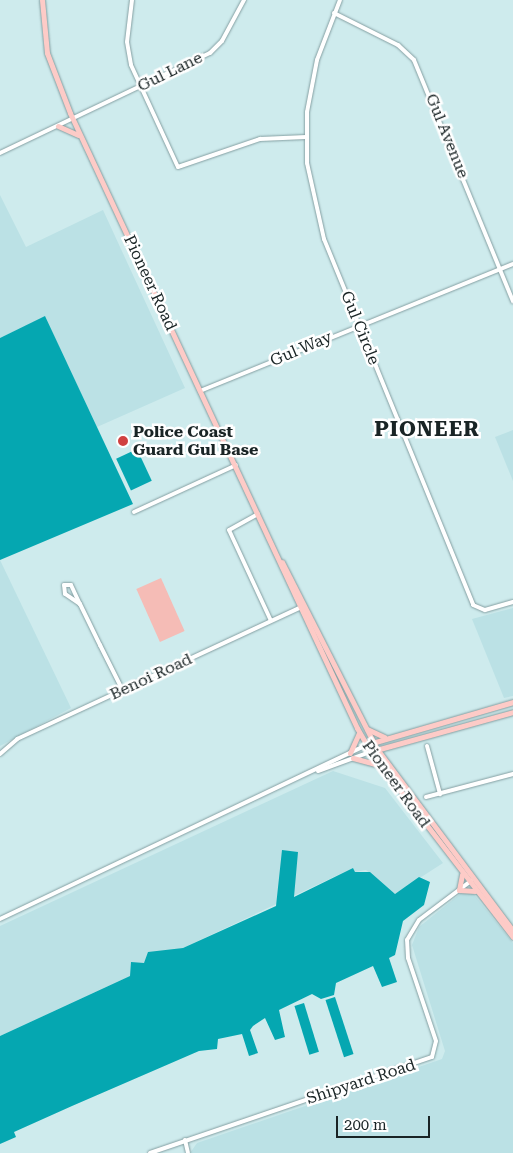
<!DOCTYPE html>
<style>
body{margin:0}
#map{position:relative;width:513px;height:1153px;overflow:hidden;background:#ceebed;font-family:"Roboto Serif",serif}
div>[style]{position:absolute}
.built>*{inset:0;background:#bbe1e5}
.green>*{inset:0;background:#f5bcb6;transform-origin:0 0}
.water>*{inset:0;background:#05a7b1;transform-origin:0 0}
.roads{filter:drop-shadow(0 0 1px #849fa2) drop-shadow(0 0 1px #849fa2)}
.minor>*{height:4px;margin:-2px;padding:0 2px;transform-origin:2px;border-radius:2px;background:#fff}
.major>*{height:5px;margin:-2.5px;padding:0 2.5px;transform-origin:2.5px;border-radius:2.5px;background:#fdcbc7}
.dots>*{width:14px;height:14px;translate:-50% -50%;box-sizing:border-box;border:2px solid #fff;border-radius:50%}
span{translate:-50% -50%;white-space:nowrap;text-align:center;line-height:1.15;-webkit-text-stroke:5px #fff;paint-order:stroke}
.street-label{font-size:16px;color:#192425}
.poi-label{font-size:16px;color:#192425;font-weight:700}
.left{translate:0 -50%;text-align:left}
.district-label{font-size:21px;color:#192425;font-weight:700;letter-spacing:1px}
.scale{position:absolute;left:336px;top:1116px;width:94px;height:22px;box-sizing:border-box;border:2px solid #192425;border-top:0;padding-left:6px;font-size:15px;line-height:18px;white-space:nowrap;color:#192425;-webkit-text-stroke:4px #fff;paint-order:stroke}
</style>
<div id="map">
<div class="built">
<i style="clip-path:polygon(0 195px,26px 247px,103px 210px,185px 388px,97px 427px,45px 317px,0 338px)"></i>
<i style="clip-path:polygon(513px 430px,513px 481px,495px 437px)"></i>
<i style="clip-path:polygon(0 560px,71px 708px,0 746px)"></i>
<i style="clip-path:polygon(513px 608px,513px 696px,504px 698px,472px 619px)"></i>
<i style="clip-path:polygon(333px 771px,385px 788px,443px 863px,395px 894px,366px 870px,355px 872px,353px 868px,183px 948px,159px 953px,130px 976px,0 1036px,0 926px)"></i>
<i style="clip-path:polygon(465px 890px,472px 892px,513px 943px,513px 1153px,190px 1153px,197px 1143px,442px 1059px,445px 1051px,412px 945px,419px 927px)"></i>
</div>
<div class="green">
<i style="left:161px;top:578px;width:58px;height:27px;rotate:66deg"></i>
</div>
<div class="water">
<i style="clip-path:polygon(45px 316px,133px 504px,0 560px,0 338px)"></i>
<i style="left:137px;top:449px;width:35px;height:23px;rotate:65deg"></i>
<i style="clip-path:polygon(282px 850px,298px 852px,294px 897px,353px 868px,355px 872px,370px 872px,395px 894px,419px 877px,430px 882px,424px 905px,403px 921px,395px 955px,389px 958px,397px 982px,382px 987px,373px 966px,336px 983px,334px 995px,321px 999px,312px 994px,279px 1010px,285px 1037px,275px 1040px,265px 1018px,253px 1026px,250px 1030px,258px 1053px,249px 1056px,242px 1034px,218px 1039px,217px 1049px,199px 1051px,72px 1106px,14px 1132px,16px 1137px,0 1144px,0 1036px,130px 976px,131px 962px,144px 963px,148px 952px,183px 948px,276px 906px)"></i>
<i style="left:335px;top:997px;width:60px;height:10px;rotate:72deg"></i>
<i style="left:304px;top:1003px;width:51px;height:10px;rotate:73deg"></i>
</div>
<div class="roads">
<div class="minor">
<i style="left:132px;top:0;width:42px;rotate:96.8deg"></i>
<i style="left:127px;top:42px;width:23px;rotate:80deg"></i>
<i style="left:131px;top:65px;width:112px;rotate:65.3deg"></i>
<i style="left:178px;top:167px;width:87px;rotate:-18.9deg"></i>
<i style="left:260px;top:139px;width:46px;rotate:-2.5deg"></i>
<i style="left:340px;top:0;width:64px;rotate:111deg"></i>
<i style="left:317px;top:60px;width:53px;rotate:100.9deg"></i>
<i style="left:307px;top:112px;width:51px;rotate:90deg"></i>
<i style="left:307px;top:163px;width:78px;rotate:77.4deg"></i>
<i style="left:324px;top:239px;width:395px;rotate:67.8deg"></i>
<i style="left:473px;top:605px;width:13px;rotate:23deg"></i>
<i style="left:485px;top:610px;width:29px;rotate:-16deg"></i>
<i style="left:334px;top:13px;width:72px;rotate:26.6deg"></i>
<i style="left:398px;top:45px;width:22px;rotate:43deg"></i>
<i style="left:414px;top:60px;width:261px;rotate:67.7deg"></i>
<i style="left:0;top:153px;width:233px;rotate:-25.5deg"></i>
<i style="left:210px;top:53px;width:17px;rotate:-45deg"></i>
<i style="left:222px;top:41px;width:47px;rotate:-61.8deg"></i>
<i style="left:200px;top:391px;width:338px;rotate:-22.1deg"></i>
<i style="left:134px;top:512px;width:112px;rotate:-24.7deg"></i>
<i style="left:258px;top:514px;width:33px;rotate:151deg"></i>
<i style="left:229px;top:530px;width:100px;rotate:65.2deg"></i>
<i style="left:80px;top:604px;width:18px;rotate:-146deg"></i>
<i style="left:65px;top:594px;width:9px;rotate:-96deg"></i>
<i style="left:64px;top:585px;width:7px"></i>
<i style="left:71px;top:585px;width:21px;rotate:65deg"></i>
<i style="left:80px;top:604px;width:46px;rotate:64deg"></i>
<i style="left:100px;top:645px;width:51px;rotate:63.4deg"></i>
<i style="left:427px;top:746px;width:50px;rotate:74.8deg"></i>
<i style="left:0;top:754px;width:23px;rotate:-41deg"></i>
<i style="left:17px;top:739px;width:315px;rotate:-24.9deg"></i>
<i style="left:318px;top:771px;width:55px;rotate:-20.1deg"></i>
<i style="left:426px;top:797px;width:90px;rotate:-14.8deg"></i>
<i style="left:0;top:919px;width:406px;rotate:-25.4deg"></i>
<i style="left:185px;top:1140px;width:13px;rotate:77deg"></i>
<i style="left:150px;top:1153px;width:298px;rotate:-18.8deg"></i>
<i style="left:432px;top:1057px;width:16px;rotate:-76deg"></i>
<i style="left:436px;top:1041px;width:88px;rotate:-108.6deg"></i>
<i style="left:408px;top:958px;width:18px;rotate:-93deg"></i>
<i style="left:407px;top:940px;width:23px;rotate:-59deg"></i>
<i style="left:419px;top:920px;width:65px;rotate:-36.9deg"></i>
</div>
<div class="major">
<i style="left:42px;top:0;width:53px;rotate:84.6deg"></i>
<i style="left:47px;top:53px;width:64px;rotate:69deg"></i>
<i style="left:70px;top:113px;width:679px;rotate:64.98deg"></i>
<i style="left:357px;top:728px;width:30px;rotate:60deg"></i>
<i style="left:372px;top:754px;width:231px;rotate:52.4deg"></i>
<i style="left:58px;top:126px;width:22px;rotate:24deg"></i>
<i style="left:282px;top:562px;width:210px;rotate:63.1deg"></i>
<i style="left:377px;top:749px;width:227px;rotate:53.2deg"></i>
<i style="left:367px;top:729px;width:19px;rotate:25deg"></i>
<i style="left:372px;top:743px;width:147px;rotate:-16.2deg"></i>
<i style="left:376px;top:750px;width:142px;rotate:-15.5deg"></i>
<i style="left:350px;top:753px;width:22px;rotate:-66deg"></i>
<i style="left:353px;top:758px;width:28px;rotate:15deg"></i>
<i style="left:459px;top:890px;width:16px;rotate:4deg"></i>
<i style="left:459px;top:890px;width:16px;rotate:-79deg"></i>
</div>
</div>
<div class="dots">
<i style="left:123px;top:441px;background:#d04140"></i>
</div>
<div class="street-label">
<span style="left:170px;top:72px;rotate:-26deg">Gul Lane</span>
<span style="left:447px;top:136px;rotate:68deg">Gul Avenue</span>
<span style="left:150px;top:283px;rotate:65deg">Pioneer Road</span>
<span style="left:360px;top:328px;rotate:68deg">Gul Circle</span>
<span style="left:301px;top:349px;rotate:-23deg">Gul Way</span>
<span style="left:151px;top:677px;rotate:-25deg">Benoi Road</span>
<span style="left:396px;top:784px;rotate:54deg">Pioneer Road</span>
<span style="left:361px;top:1082px;rotate:-18deg">Shipyard Road</span>
</div>
<div class="poi-label">
<span class="left" style="left:133px;top:441px">Police Coast<br>Guard Gul Base</span>
</div>
<div class="district-label">
<span style="left:427px;top:429px">PIONEER</span>
</div>
<div class="scale">200 m</div>
</div>
